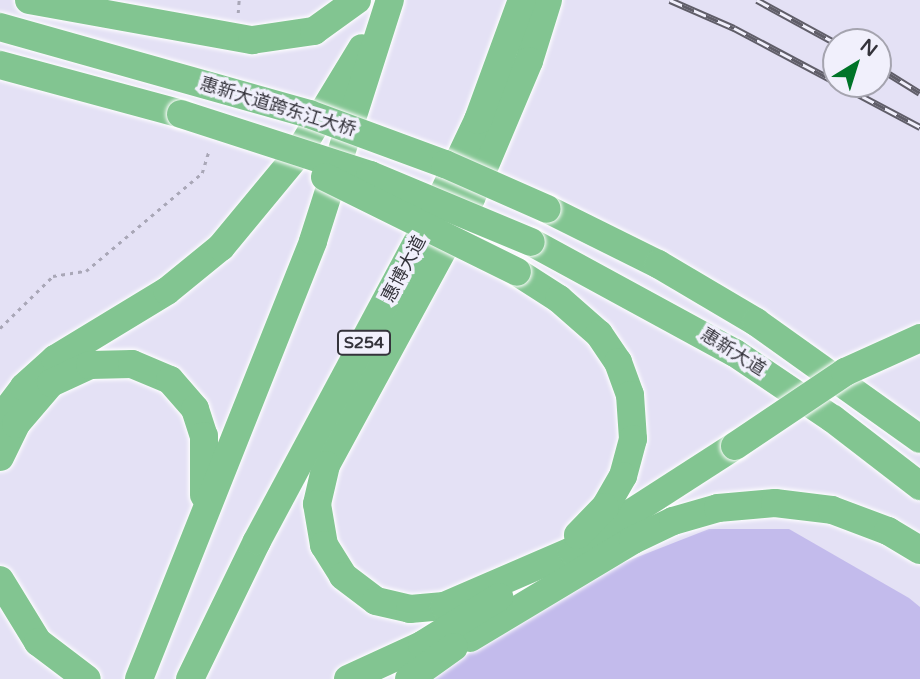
<!DOCTYPE html>
<meta charset="utf-8">
<style>
body{margin:0}
#map{position:relative;width:920px;height:679px;overflow:hidden;background:#e4e1f5;font-family:"Varela Round","Noto Sans SC",sans-serif}
div>[style]{position:absolute}
.green>*{inset:0;background:#c3bbec}
.path>*{height:2.5px;margin-top:-1.25px;transform-origin:0;background:repeating-linear-gradient(90deg,#a9a7b7 0 3.5px,transparent 0 8.5px)}
.roads{filter:drop-shadow(0 0 2px #fff) drop-shadow(0 0 2px #fff)}
.primary>*{height:28px;margin:-14px;padding:0 14px;transform-origin:14px;border-radius:14px;background:#82c591}
.rail>*{height:7px;margin-top:-3.5px;transform-origin:0;background:repeating-linear-gradient(90deg,#f1f0fc 0 13px,#605e69 0 26px);box-sizing:border-box;border-block:2px solid #605e69}
.bridges{filter:drop-shadow(0 0 2px #fff) drop-shadow(0 0 2px #fff)}
.primary-bridge>*{height:28px;margin:-14px;padding:0 14px;transform-origin:14px;border-radius:14px;background:#82c591}
span{translate:-50% -50%;white-space:nowrap;text-align:center;line-height:1.15;-webkit-text-stroke:7px #f1f0fc;paint-order:stroke}
.shield-label span{padding:2px 5px;background:#f1f0fc;border:2px solid;border-radius:5px;-webkit-text-stroke-width:0}
.shield-label{font-size:16px;color:#34333b;font-weight:700}
.street-label{font-size:18px;color:#34333b}
.north{position:absolute;left:822px;top:28px;width:70px;height:70px;box-sizing:border-box;background:#f1f0fc;border:2px solid #a5a4af;border-radius:50%;rotate:38deg;font-size:19px;font-weight:700;line-height:28px;text-align:center;color:#34333b}
.north::after{content:'';display:block;margin:auto;width:24px;height:32px;background:#007428;clip-path:polygon(50% 0,100% 100%,50% 72%,0 100%)}
</style>
<div id="map">
<div class="green">
<i style="clip-path:polygon(709px 529px,789px 529px,909px 598px,920px 607px,920px 679px,431px 679px,571px 583px)"></i>
</div>
<div class="path">
<i style="left:238px;top:13px;width:13px;rotate:-86deg"></i>
<i style="left:0;top:328px;width:74px;rotate:-44.5deg"></i>
<i style="left:53px;top:276px;width:33px;rotate:-9deg"></i>
<i style="left:86px;top:271px;width:152px;rotate:-40.2deg"></i>
<i style="left:202px;top:173px;width:21px;rotate:-73deg"></i>
</div>
<div class="roads">
<div class="primary">
<i style="left:29px;top:0;width:227px;rotate:10.2deg"></i>
<i style="left:252px;top:40px;width:63px;rotate:-8.3deg"></i>
<i style="left:314px;top:31px;width:53px;rotate:-35.8deg"></i>
<i style="left:548px;top:0;width:64px;rotate:107.3deg"></i>
<i style="left:529px;top:61px;width:149px;rotate:112.9deg"></i>
<i style="left:471px;top:198px;width:304px;rotate:118.5deg"></i>
<i style="left:326px;top:465px;width:40px;rotate:103deg"></i>
<i style="left:317px;top:504px;width:42px;rotate:80.3deg"></i>
<i style="left:324px;top:545px;width:36px;rotate:58deg"></i>
<i style="left:343px;top:576px;width:41px;rotate:37.1deg"></i>
<i style="left:376px;top:601px;width:35px;rotate:13deg"></i>
<i style="left:410px;top:609px;width:34px;rotate:-5deg"></i>
<i style="left:444px;top:606px;width:139px;rotate:-23.3deg"></i>
<i style="left:572px;top:551px;width:194px;rotate:-32.8deg"></i>
<i style="left:0;top:65px;width:188px;rotate:15.1deg"></i>
<i style="left:547px;top:209px;width:124px;rotate:26.4deg"></i>
<i style="left:658px;top:264px;width:114px;rotate:30.6deg"></i>
<i style="left:756px;top:322px;width:201px;rotate:35.5deg"></i>
<i style="left:531px;top:242px;width:232px;rotate:28.6deg"></i>
<i style="left:735px;top:353px;width:118px;rotate:34deg"></i>
<i style="left:833px;top:419px;width:110px;rotate:37.6deg"></i>
<i style="left:517px;top:272px;width:50px;rotate:32.7deg"></i>
<i style="left:559px;top:299px;width:53px;rotate:41.2deg"></i>
<i style="left:599px;top:334px;width:34px;rotate:56deg"></i>
<i style="left:618px;top:362px;width:35px;rotate:70deg"></i>
<i style="left:630px;top:395px;width:44px;rotate:86.1deg"></i>
<i style="left:633px;top:439px;width:38px;rotate:105deg"></i>
<i style="left:623px;top:476px;width:36px;rotate:120deg"></i>
<i style="left:605px;top:507px;width:39px;rotate:134deg"></i>
<i style="left:0;top:419px;width:40px;rotate:-53deg"></i>
<i style="left:24px;top:387px;width:42px;rotate:-42.1deg"></i>
<i style="left:55px;top:359px;width:131px;rotate:-31.3deg"></i>
<i style="left:167px;top:291px;width:70px;rotate:-39.2deg"></i>
<i style="left:221px;top:247px;width:119px;rotate:-50.4deg"></i>
<i style="left:297px;top:155px;width:125px;rotate:-58.7deg"></i>
<i style="left:0;top:457px;width:37px;rotate:-64deg"></i>
<i style="left:16px;top:424px;width:54px;rotate:-49.5deg"></i>
<i style="left:51px;top:383px;width:43px;rotate:-24.8deg"></i>
<i style="left:90px;top:365px;width:42px;rotate:-1.4deg"></i>
<i style="left:132px;top:364px;width:41px;rotate:22.8deg"></i>
<i style="left:170px;top:380px;width:38px;rotate:49deg"></i>
<i style="left:195px;top:409px;width:28px;rotate:72deg"></i>
<i style="left:204px;top:436px;width:59px;rotate:90deg"></i>
<i style="left:0;top:580px;width:73px;rotate:58.5deg"></i>
<i style="left:38px;top:642px;width:61px;rotate:37.1deg"></i>
<i style="left:470px;top:638px;width:190px;rotate:-31deg"></i>
<i style="left:633px;top:540px;width:44px;rotate:-25.4deg"></i>
<i style="left:673px;top:521px;width:47px;rotate:-16.1deg"></i>
<i style="left:718px;top:508px;width:57px;rotate:-5deg"></i>
<i style="left:775px;top:503px;width:57px;rotate:7deg"></i>
<i style="left:832px;top:510px;width:60px;rotate:20.6deg"></i>
<i style="left:888px;top:531px;width:37px;rotate:31deg"></i>
<i style="left:139px;top:679px;width:471px;rotate:-68.3deg"></i>
<i style="left:313px;top:241px;width:253px;rotate:-72.3deg"></i>
<i style="left:190px;top:679px;width:153px;rotate:-64.1deg"></i>
<i style="left:257px;top:541px;width:394px;rotate:-61.8deg"></i>
<i style="left:443px;top:194px;width:82px;rotate:-64.7deg"></i>
<i style="left:478px;top:120px;width:128px;rotate:-69.9deg"></i>
<i style="left:348px;top:679px;width:81px;rotate:-24.7deg"></i>
<i style="left:422px;top:645px;width:91px;rotate:-31.9deg"></i>
<i style="left:409px;top:679px;width:55px;rotate:-35.4deg"></i>
</div>
</div>
<div class="rail">
<i style="left:670px;top:0;width:70px;rotate:23.6deg"></i>
<i style="left:734px;top:28px;width:115px;rotate:27.9deg"></i>
<i style="left:757px;top:0;width:90px;rotate:28.6deg"></i>
<i style="left:878px;top:67px;width:49px;rotate:31.8deg"></i>
<i style="left:839px;top:84px;width:92px;rotate:28deg"></i>
</div>
<div class="bridges">
<div class="primary-bridge">
<i style="left:0;top:27px;width:321px;rotate:15.7deg"></i>
<i style="left:309px;top:114px;width:145px;rotate:20.2deg"></i>
<i style="left:445px;top:164px;width:111px;rotate:23.8deg"></i>
<i style="left:181px;top:114px;width:199px;rotate:17.9deg"></i>
<i style="left:370px;top:175px;width:174px;rotate:22.6deg"></i>
<i style="left:325px;top:177px;width:214px;rotate:26.3deg"></i>
<i style="left:735px;top:446px;width:133px;rotate:-33.9deg"></i>
<i style="left:845px;top:372px;width:82px;rotate:-24.4deg"></i>
</div>
</div>
<div class="shield-label">
<span style="left:364px;top:343px">S254</span>
</div>
<div class="street-label">
<span style="left:278px;top:107px;rotate:17deg">惠新大道跨东江大桥</span>
<span style="left:404px;top:269px;rotate:-62deg">惠博大道</span>
<span style="left:733px;top:352px;rotate:32deg">惠新大道</span>
</div>
<div class="north">N</div>
</div>
